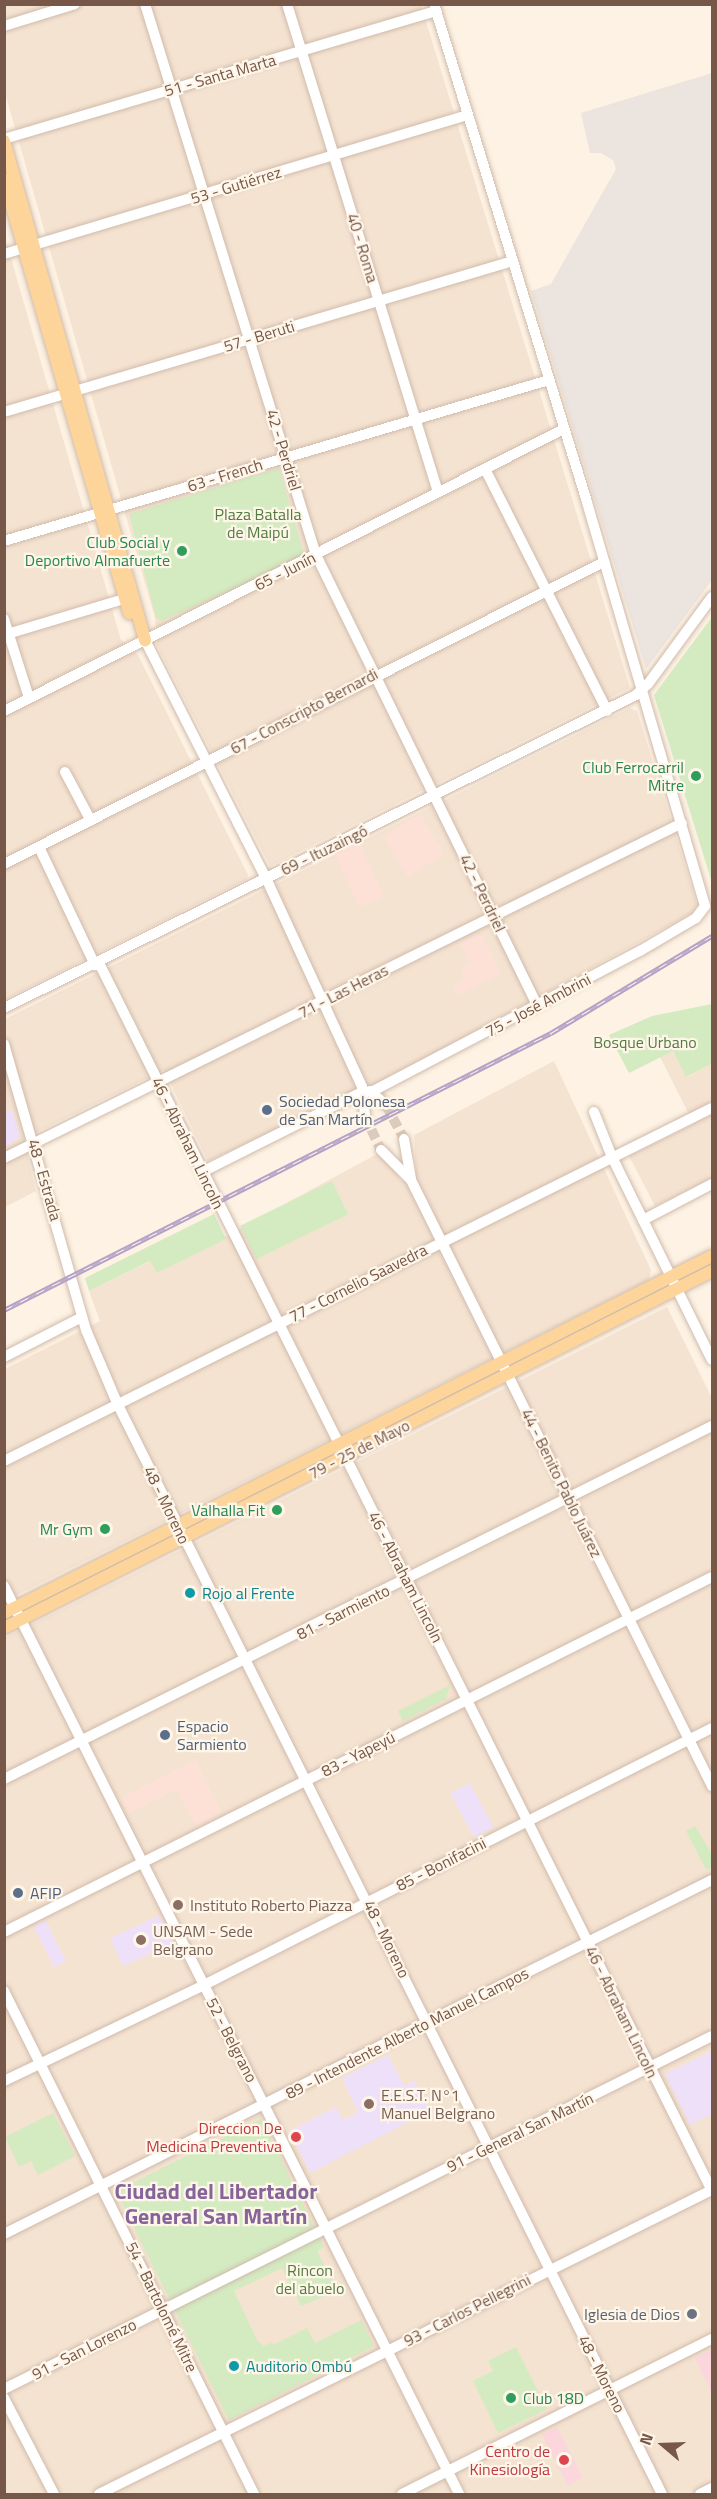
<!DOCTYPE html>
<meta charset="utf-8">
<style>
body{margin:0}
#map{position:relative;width:717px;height:2499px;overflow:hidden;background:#fdf2e3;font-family:"Titillium Web",sans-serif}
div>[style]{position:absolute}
.residential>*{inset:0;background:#f5e3d1}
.commercial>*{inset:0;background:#fde1d7;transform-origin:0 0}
.industrial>*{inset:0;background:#ece4de}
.education>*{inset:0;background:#efe0f9;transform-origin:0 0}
.medical>*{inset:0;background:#fbd6dc;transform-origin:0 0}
.green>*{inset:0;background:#d4ebc1;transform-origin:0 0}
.minor-tunnel>*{height:10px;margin-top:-5px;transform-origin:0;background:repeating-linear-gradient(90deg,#dbcbbc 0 10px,transparent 0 15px)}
.roads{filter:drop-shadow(0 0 2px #d0bbac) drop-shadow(0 0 2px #d0bbac)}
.minor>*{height:10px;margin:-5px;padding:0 5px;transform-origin:5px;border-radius:5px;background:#fff}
.major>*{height:12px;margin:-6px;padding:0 6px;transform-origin:6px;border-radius:6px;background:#fdd59a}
.rail>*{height:5px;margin-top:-2.5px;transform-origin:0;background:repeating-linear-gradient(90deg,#fff6ea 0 9px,#b4a2c6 0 18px);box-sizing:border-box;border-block:2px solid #b4a2c6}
.dots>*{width:16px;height:16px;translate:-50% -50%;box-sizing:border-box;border:3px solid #fff6ea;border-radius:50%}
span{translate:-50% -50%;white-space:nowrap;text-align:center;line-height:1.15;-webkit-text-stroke:4.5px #fff6ea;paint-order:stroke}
.street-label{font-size:16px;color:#765748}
.park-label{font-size:16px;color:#547c40}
.leisure-label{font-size:16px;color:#27864d}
.right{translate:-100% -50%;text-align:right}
.left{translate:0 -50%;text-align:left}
.service-label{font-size:16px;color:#4e5e75}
.culture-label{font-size:16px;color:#0d838f}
.education-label{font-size:16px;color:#785e54}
.health-label{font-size:16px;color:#be3a42}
.worship-label{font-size:16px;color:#5b616d}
.district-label{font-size:22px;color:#856499;font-weight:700}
.frame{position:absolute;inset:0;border:6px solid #765748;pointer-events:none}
.north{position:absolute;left:633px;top:2415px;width:60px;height:60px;-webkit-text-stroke:4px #fff6ea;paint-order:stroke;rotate:289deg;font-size:16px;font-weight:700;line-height:24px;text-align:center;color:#765748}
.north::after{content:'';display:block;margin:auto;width:21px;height:27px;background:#765748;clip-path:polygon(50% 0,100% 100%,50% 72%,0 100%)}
</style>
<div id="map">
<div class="residential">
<i style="clip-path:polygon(5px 5px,421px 5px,630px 688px,270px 866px,157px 645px,155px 618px,5px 93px)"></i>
<i style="clip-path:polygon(4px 234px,121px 640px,138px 655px,248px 875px,247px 879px,5px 999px)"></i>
<i style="clip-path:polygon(630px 708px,637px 711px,697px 905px,694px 912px,374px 1086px,208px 1161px,164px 1070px,23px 1139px,36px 1191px,5px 1207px,5px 1019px)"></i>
<i style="clip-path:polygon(673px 1051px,687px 1077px,712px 1064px,712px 1178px,655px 1206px,629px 1156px,694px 1124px,660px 1057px)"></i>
<i style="clip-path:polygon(554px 1061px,651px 1270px,649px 1280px,5px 1601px,5px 1369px,100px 1321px,89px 1291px,151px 1261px,157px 1273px,379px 1153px,392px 1164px,401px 1181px,416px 1174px,414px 1135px)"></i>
<i style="clip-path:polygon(667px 1307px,712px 1398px,712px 2494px,5px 2494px,5px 1638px)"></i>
</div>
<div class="commercial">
<i style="left:420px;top:814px;width:47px;height:43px;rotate:59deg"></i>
<i style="left:359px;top:842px;width:59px;height:27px;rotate:65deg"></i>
<i style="clip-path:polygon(477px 935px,483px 936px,501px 974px,458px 995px,453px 985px,465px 979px,460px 969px,470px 964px,460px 943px)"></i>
<i style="clip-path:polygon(195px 1760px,221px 1812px,195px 1825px,177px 1789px,129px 1813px,121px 1798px)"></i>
</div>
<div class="industrial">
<i style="clip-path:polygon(712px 73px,712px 580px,646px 669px,531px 291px,551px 284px,616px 169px,613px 160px,601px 153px,590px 153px,581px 113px)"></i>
</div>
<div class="education">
<i style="clip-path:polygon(12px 1110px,20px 1136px,5px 1148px,5px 1112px)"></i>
<i style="left:470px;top:1783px;width:50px;height:22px;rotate:62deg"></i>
<i style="left:160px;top:1915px;width:31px;height:55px;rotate:65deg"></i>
<i style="left:45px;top:1920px;width:46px;height:13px;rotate:63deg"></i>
<i style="clip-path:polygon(712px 2051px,712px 2114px,690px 2125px,665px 2074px)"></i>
<i style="clip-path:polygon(388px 2055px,404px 2086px,415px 2081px,430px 2111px,310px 2173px,289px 2131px,336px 2107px,343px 2120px,358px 2112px,342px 2078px)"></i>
</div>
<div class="medical">
<i style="clip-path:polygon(712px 2350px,712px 2394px,695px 2358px)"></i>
<i style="left:557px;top:2427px;width:57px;height:17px;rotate:63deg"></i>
</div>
<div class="green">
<i style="clip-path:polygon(279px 468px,305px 557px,161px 621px,156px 618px,129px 514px)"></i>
<i style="clip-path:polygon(712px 617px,712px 883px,654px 695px)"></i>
<i style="clip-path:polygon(712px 1004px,712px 1064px,686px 1077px,673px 1051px,629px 1073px,609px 1035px,652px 1016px)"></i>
<i style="left:332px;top:1181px;width:37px;height:102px;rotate:64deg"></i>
<i style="clip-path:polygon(214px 1214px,226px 1239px,157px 1273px,150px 1261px,89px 1291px,85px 1278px)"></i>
<i style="clip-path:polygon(450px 1685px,446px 1699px,403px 1721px,398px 1711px)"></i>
<i style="clip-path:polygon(695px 1826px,712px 1854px,712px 1867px,706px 1870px,686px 1831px)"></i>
<i style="clip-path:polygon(53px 2113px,75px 2156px,38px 2175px,31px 2161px,19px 2167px,5px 2137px)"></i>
<i style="clip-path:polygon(261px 2119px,324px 2247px,317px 2251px,338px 2291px,301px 2306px,282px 2268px,234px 2291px,257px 2340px,264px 2346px,272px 2342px,273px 2345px,307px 2328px,315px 2343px,361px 2320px,374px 2346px,229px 2420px,116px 2191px)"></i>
<i style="clip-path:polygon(516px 2347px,547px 2409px,498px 2433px,473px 2381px,493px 2371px,488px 2361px)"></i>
</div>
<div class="minor-tunnel">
<i style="left:386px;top:1105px;width:38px;rotate:62deg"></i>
<i style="left:365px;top:1116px;width:38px;rotate:65deg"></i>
</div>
<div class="roads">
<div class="minor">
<i style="left:145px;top:4px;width:577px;rotate:72.76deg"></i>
<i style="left:316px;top:555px;width:501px;rotate:63.84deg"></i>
<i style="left:287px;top:4px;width:511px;rotate:72.81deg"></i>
<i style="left:4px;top:26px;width:74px;rotate:-17.2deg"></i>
<i style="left:4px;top:139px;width:451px;rotate:-16.5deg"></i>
<i style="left:4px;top:254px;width:484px;rotate:-16.7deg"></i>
<i style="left:4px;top:412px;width:531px;rotate:-16.52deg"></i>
<i style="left:485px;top:469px;width:271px;rotate:63.2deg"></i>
<i style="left:4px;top:541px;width:568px;rotate:-16.46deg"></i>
<i style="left:4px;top:619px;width:83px;rotate:72.4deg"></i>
<i style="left:4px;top:635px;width:133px;rotate:-16.7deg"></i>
<i style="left:145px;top:640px;width:267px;rotate:63.1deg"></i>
<i style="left:266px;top:878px;width:230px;rotate:65.3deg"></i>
<i style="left:362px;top:1087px;width:29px;rotate:84deg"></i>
<i style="left:4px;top:711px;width:627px;rotate:-26.73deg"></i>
<i style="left:65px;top:772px;width:55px;rotate:62deg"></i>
<i style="left:39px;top:847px;width:131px;rotate:64.6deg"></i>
<i style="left:4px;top:864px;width:672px;rotate:-26.72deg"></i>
<i style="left:99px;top:963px;width:1372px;rotate:63.47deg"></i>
<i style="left:4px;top:1008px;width:705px;rotate:-26.35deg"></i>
<i style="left:636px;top:695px;width:16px;rotate:-43deg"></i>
<i style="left:648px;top:684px;width:108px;rotate:-53.7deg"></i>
<i style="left:4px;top:1044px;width:298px;rotate:74deg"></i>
<i style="left:86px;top:1330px;width:82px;rotate:66.9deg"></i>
<i style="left:118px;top:1405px;width:1217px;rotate:63.46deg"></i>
<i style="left:370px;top:1091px;width:21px;rotate:41deg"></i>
<i style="left:371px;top:1092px;width:304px;rotate:-27.7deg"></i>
<i style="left:640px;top:951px;width:65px;rotate:-30.5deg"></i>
<i style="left:696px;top:918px;width:15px;rotate:-53deg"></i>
<i style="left:705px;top:906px;width:421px;rotate:-106.3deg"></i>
<i style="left:587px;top:502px;width:521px;rotate:-107.08deg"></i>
<i style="left:594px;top:1112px;width:48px;rotate:68.2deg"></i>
<i style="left:612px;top:1157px;width:226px;rotate:63.8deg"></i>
<i style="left:404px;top:1139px;width:41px;rotate:80.1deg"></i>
<i style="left:381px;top:1150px;width:42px;rotate:45deg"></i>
<i style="left:411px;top:1180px;width:677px;rotate:63.59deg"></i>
<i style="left:4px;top:1158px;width:756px;rotate:-26.29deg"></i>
<i style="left:202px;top:1172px;width:179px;rotate:-26.6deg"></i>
<i style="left:643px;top:1220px;width:78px;rotate:-27.6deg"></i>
<i style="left:4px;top:1357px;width:88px;rotate:-27.1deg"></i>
<i style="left:4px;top:1461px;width:791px;rotate:-26.5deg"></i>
<i style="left:4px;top:1586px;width:1016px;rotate:63.38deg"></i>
<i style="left:4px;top:1779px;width:791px;rotate:-26.5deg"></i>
<i style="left:4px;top:1932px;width:792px;rotate:-26.63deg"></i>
<i style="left:4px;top:1991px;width:562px;rotate:63.57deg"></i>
<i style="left:4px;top:2081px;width:222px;rotate:-25.6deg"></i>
<i style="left:204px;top:1985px;width:569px;rotate:-26.84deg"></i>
<i style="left:4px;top:2234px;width:792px;rotate:-26.57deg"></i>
<i style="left:4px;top:2389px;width:791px;rotate:-26.5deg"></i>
<i style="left:4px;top:2398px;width:108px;rotate:62.5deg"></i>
<i style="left:99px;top:2494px;width:684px;rotate:-26.38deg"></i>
<i style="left:402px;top:2494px;width:347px;rotate:-26.6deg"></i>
<i style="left:700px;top:2494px;width:13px;rotate:-27deg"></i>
</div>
<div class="major">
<i style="left:4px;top:141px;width:519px;rotate:74.22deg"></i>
<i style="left:4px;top:179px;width:452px;rotate:73.9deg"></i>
<i style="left:4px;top:1613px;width:793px;rotate:-26.76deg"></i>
<i style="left:4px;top:1628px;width:793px;rotate:-26.76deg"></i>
</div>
</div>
<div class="rail">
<i style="left:4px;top:1310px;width:613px;rotate:-26.86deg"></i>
<i style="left:551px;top:1033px;width:188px;rotate:-31.1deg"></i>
</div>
<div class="dots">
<i style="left:182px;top:551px;background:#2e9e5b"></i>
<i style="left:696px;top:776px;background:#2e9e5b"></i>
<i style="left:267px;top:1110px;background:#5c6f8a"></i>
<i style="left:277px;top:1510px;background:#2e9e5b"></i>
<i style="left:105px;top:1529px;background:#2e9e5b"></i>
<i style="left:190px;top:1593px;background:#0f9aa8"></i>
<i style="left:165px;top:1735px;background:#5c6f8a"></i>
<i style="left:18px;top:1893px;background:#5c6f8a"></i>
<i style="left:178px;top:1905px;background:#8d6e63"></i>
<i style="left:141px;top:1940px;background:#8d6e63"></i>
<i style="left:369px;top:2104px;background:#8d6e63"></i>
<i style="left:296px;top:2137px;background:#e0444e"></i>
<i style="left:692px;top:2314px;background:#6b7280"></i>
<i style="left:234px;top:2366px;background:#0f9aa8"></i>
<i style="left:511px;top:2398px;background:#2e9e5b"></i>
<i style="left:564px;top:2460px;background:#e0444e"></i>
</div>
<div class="street-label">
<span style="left:220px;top:75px;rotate:-16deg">51 - Santa Marta</span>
<span style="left:236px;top:185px;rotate:-17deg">53 - Gutiérrez</span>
<span style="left:363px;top:248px;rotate:73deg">40 - Roma</span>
<span style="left:259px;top:336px;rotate:-17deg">57 - Beruti</span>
<span style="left:284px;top:450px;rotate:73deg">42 - Perdriel</span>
<span style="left:225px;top:475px;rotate:-17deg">63 - French</span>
<span style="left:285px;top:571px;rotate:-27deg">65 - Junín</span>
<span style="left:304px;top:711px;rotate:-28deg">67 - Conscripto Bernardi</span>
<span style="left:324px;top:850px;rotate:-26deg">69 - Ituzaingó</span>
<span style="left:483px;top:893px;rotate:64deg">42 - Perdriel</span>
<span style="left:343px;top:991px;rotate:-27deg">71 - Las Heras</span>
<span style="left:538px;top:1005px;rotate:-28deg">75 - José Ambrini</span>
<span style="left:188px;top:1143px;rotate:64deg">46 - Abraham Lincoln</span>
<span style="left:45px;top:1180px;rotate:74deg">48 - Estrada</span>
<span style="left:358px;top:1283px;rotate:-27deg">77 - Cornelio Saavedra</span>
<span style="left:359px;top:1449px;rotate:-27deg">79 - 25 de Mayo</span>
<span style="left:562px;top:1483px;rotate:64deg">44 - Benito Pablo Juárez</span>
<span style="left:167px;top:1505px;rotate:64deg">48 - Moreno</span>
<span style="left:406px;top:1577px;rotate:63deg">46 - Abraham Lincoln</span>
<span style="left:343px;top:1612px;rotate:-27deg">81 - Sarmiento</span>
<span style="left:358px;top:1754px;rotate:-27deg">83 - Yapeyú</span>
<span style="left:441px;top:1864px;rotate:-27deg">85 - Bonifacini</span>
<span style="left:387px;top:1939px;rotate:64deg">48 - Moreno</span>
<span style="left:622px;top:2012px;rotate:64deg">46 - Abraham Lincoln</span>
<span style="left:407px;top:2033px;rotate:-27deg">89 - Intendente Alberto Manuel Campos</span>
<span style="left:232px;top:2040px;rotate:63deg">52 - Belgrano</span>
<span style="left:520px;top:2132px;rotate:-26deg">91 - General San Martín</span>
<span style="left:162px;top:2307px;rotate:64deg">54 - Bartolomé Mitre</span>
<span style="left:467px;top:2310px;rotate:-27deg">93 - Carlos Pellegrini</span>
<span style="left:84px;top:2349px;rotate:-27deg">91 - San Lorenzo</span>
<span style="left:602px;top:2374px;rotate:63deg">48 - Moreno</span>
</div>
<div class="park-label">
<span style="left:258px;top:523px">Plaza Batalla<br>de Maipú</span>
<span style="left:645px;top:1042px">Bosque Urbano</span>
<span style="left:310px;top:2279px">Rincon<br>del abuelo</span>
</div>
<div class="leisure-label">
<span class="right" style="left:170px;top:551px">Club Social y<br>Deportivo Almafuerte</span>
<span class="right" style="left:684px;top:776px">Club Ferrocarril<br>Mitre</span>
<span class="right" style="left:265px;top:1510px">Valhalla Fit</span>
<span class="right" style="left:93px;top:1529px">Mr Gym</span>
<span class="left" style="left:523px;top:2398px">Club 18D</span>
</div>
<div class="service-label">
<span class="left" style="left:279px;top:1110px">Sociedad Polonesa<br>de San Martín</span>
<span class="left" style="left:177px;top:1735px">Espacio<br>Sarmiento</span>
<span class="left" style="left:30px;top:1893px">AFIP</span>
</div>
<div class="culture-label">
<span class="left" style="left:202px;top:1593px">Rojo al Frente</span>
<span class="left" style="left:246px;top:2366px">Auditorio Ombú</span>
</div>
<div class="education-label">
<span class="left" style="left:190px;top:1905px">Instituto Roberto Piazza</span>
<span class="left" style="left:153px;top:1940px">UNSAM - Sede<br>Belgrano</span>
<span class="left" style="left:381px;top:2104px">E.E.S.T. N°1<br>Manuel Belgrano</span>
</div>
<div class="health-label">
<span class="right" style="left:282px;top:2137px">Direccion De<br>Medicina Preventiva</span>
<span class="right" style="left:550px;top:2460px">Centro de<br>Kinesiología</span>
</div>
<div class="worship-label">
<span class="right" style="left:680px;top:2314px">Iglesia de Dios</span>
</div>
<div class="district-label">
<span style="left:216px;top:2204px">Ciudad del Libertador<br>General San Martín</span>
</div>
<div class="frame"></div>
<div class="north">N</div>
</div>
